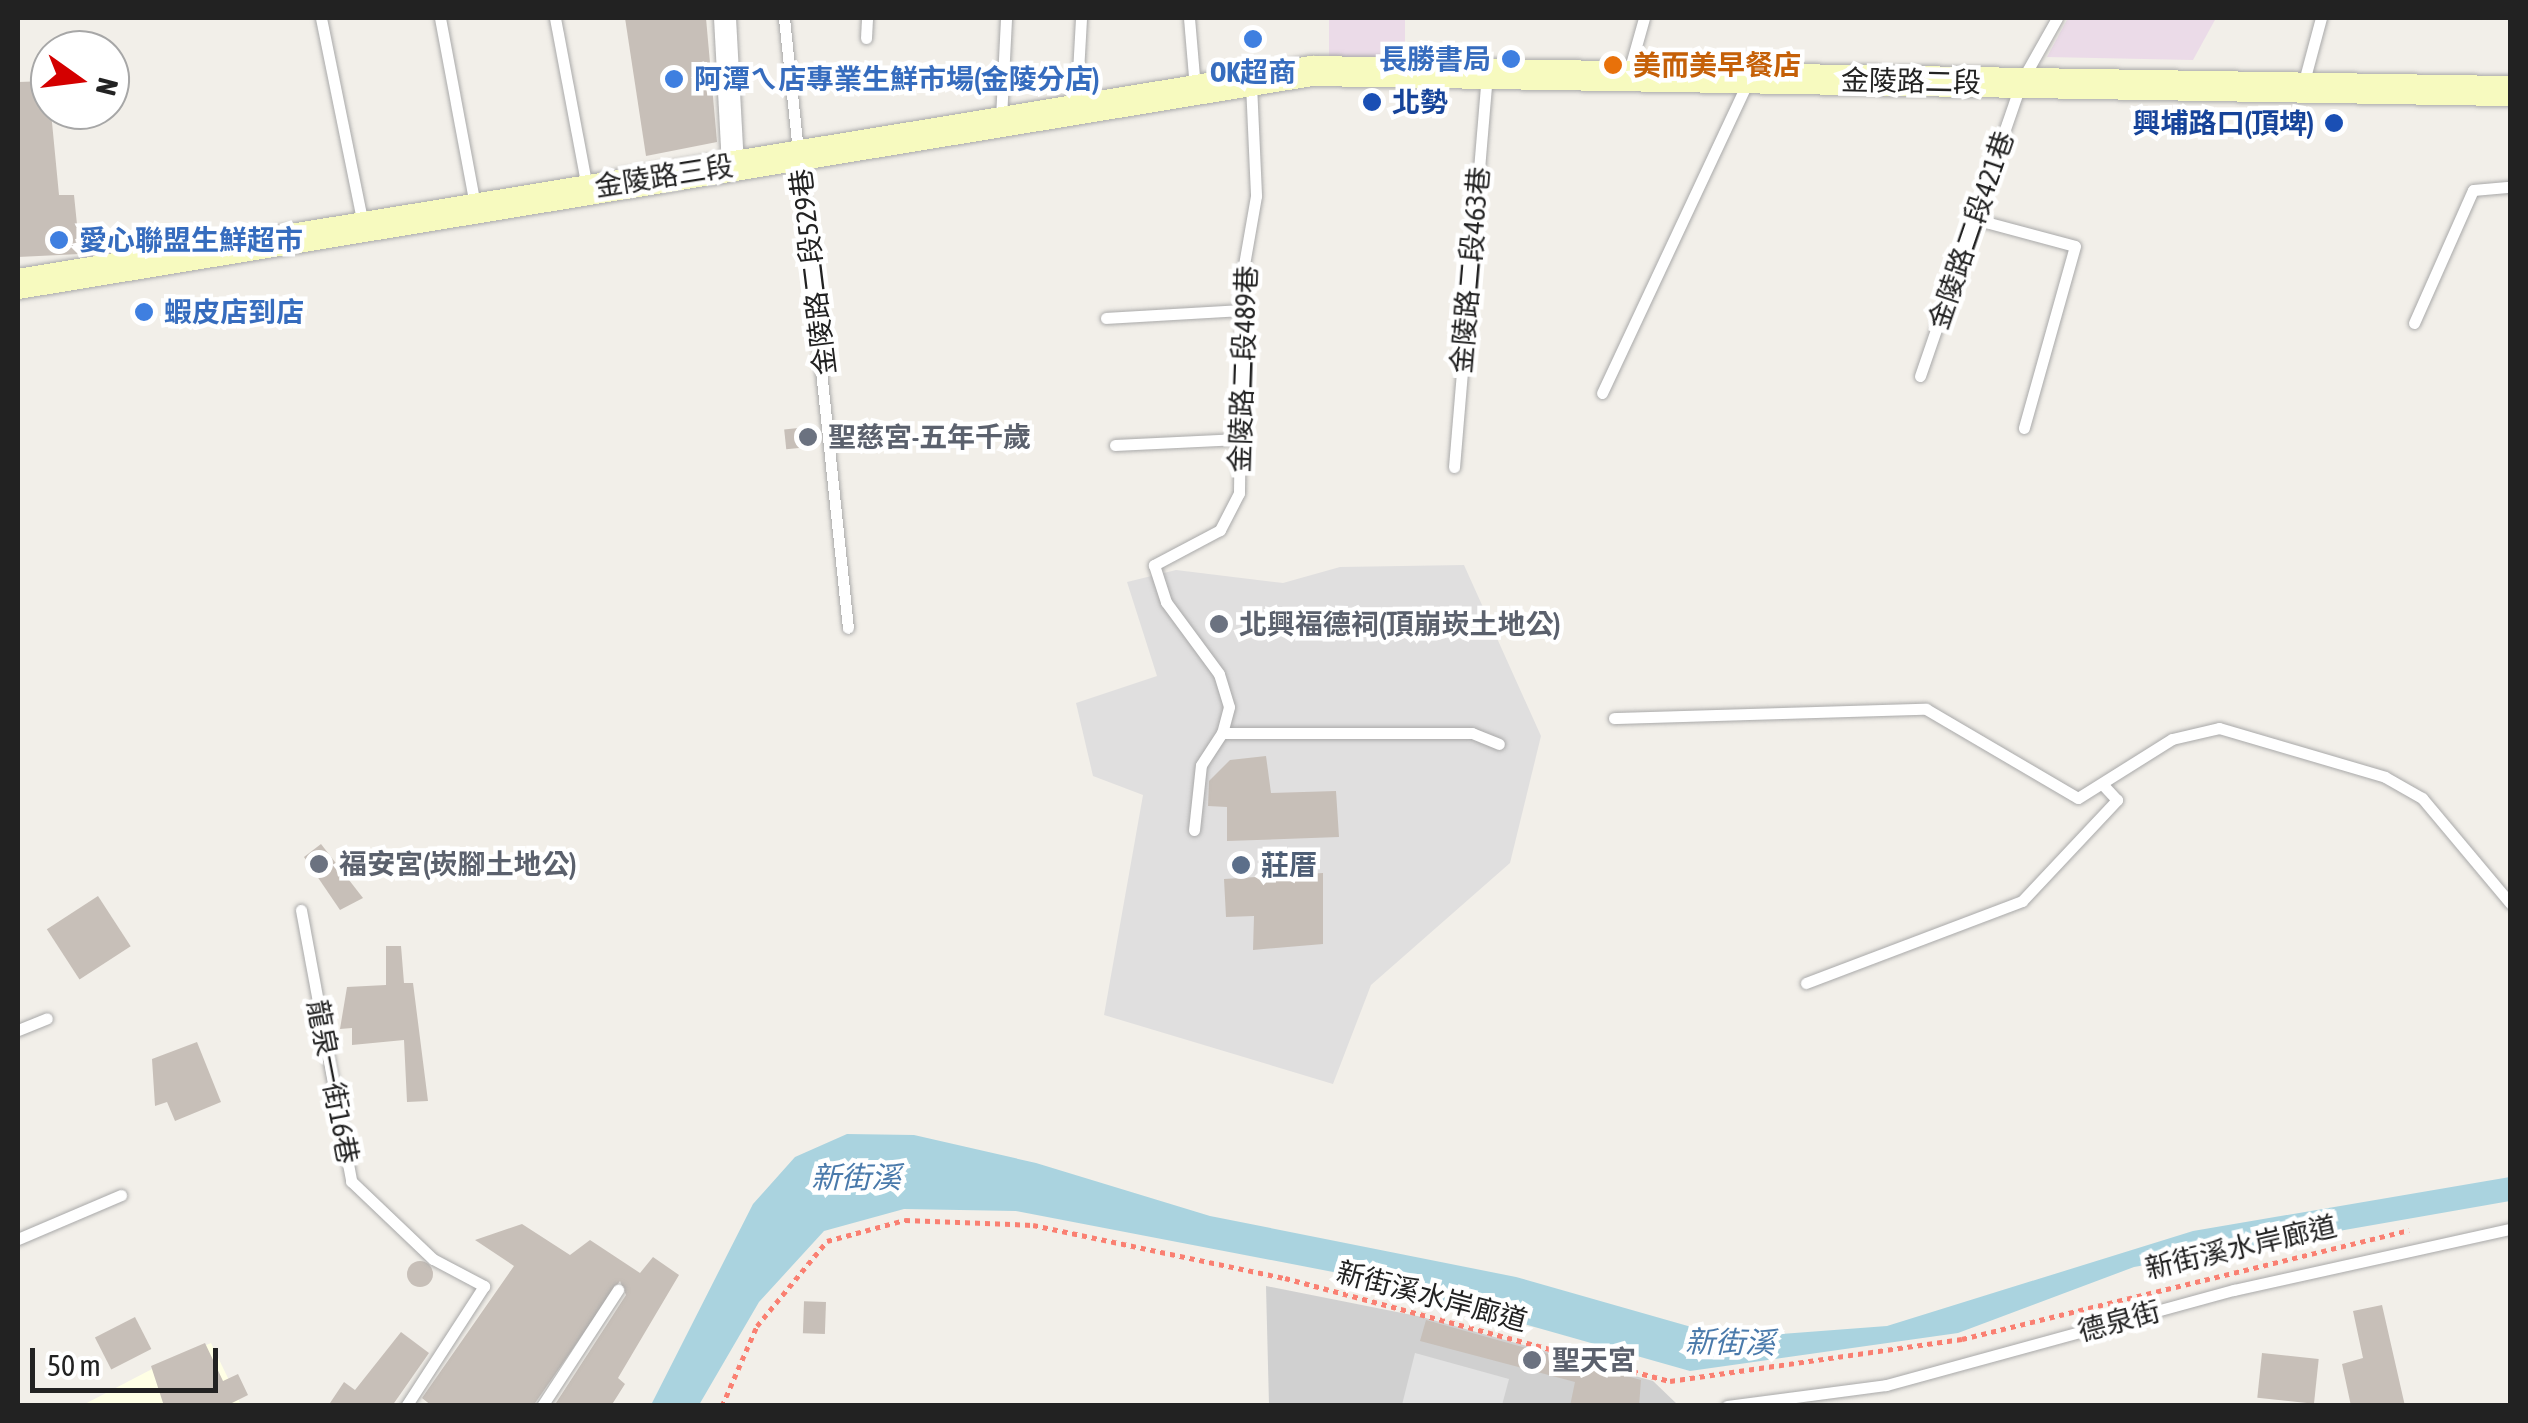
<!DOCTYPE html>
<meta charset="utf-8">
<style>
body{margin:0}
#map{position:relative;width:2528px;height:1423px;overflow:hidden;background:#f2efe9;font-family:"Asap Condensed","Noto Sans TC",sans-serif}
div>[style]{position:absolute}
.residential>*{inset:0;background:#e0dfdf}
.industrial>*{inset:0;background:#ebdbe8;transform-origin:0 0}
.education>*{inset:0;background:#ffffe5}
.religious>*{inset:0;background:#d0d0d0}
.parking>*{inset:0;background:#e2e2e2}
.water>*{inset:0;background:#aad3df}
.building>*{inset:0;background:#c7bfb8;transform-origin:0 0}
.round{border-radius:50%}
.path>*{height:5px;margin-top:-2.5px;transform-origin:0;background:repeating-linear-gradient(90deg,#fa8072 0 5px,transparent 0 10px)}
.roads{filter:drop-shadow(0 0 2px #a9a9a9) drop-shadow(0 0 2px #a9a9a9)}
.service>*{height:11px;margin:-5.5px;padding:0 5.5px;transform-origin:5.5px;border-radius:5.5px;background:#fff}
.minor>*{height:22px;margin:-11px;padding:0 11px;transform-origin:11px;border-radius:11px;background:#fff}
.secondary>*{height:30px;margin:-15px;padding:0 15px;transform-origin:15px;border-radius:15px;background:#f7fabf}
.dots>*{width:28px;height:28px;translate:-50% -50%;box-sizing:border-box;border:5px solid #fff;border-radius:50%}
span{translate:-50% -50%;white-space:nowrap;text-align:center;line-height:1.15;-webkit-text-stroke:9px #fff;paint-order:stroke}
.shop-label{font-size:28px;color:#366cbe;font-weight:700}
.right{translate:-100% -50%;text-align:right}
.left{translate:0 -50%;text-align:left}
.food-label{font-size:28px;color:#c56008;font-weight:700}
.street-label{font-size:28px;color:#222}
.transit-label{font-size:28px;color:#164399;font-weight:700}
.worship-label{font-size:28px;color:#5b616d;font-weight:700}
.service-label{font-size:28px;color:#4e5e75;font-weight:700}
.water-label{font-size:30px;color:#4a7aab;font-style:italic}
.frame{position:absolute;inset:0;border:20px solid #222;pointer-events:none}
.north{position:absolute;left:30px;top:30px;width:100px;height:100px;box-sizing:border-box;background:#fff;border:2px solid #a7a7a7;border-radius:50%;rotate:104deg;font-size:28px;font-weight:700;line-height:40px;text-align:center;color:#222}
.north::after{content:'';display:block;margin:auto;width:35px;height:45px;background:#d40000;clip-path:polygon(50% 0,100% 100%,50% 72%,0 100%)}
.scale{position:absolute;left:30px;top:1348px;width:188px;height:45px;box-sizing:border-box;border:5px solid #222;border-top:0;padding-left:12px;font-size:30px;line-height:35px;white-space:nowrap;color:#222;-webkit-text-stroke:8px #fff;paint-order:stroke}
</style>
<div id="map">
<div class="residential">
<i style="clip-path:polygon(1464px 565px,1541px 736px,1510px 863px,1371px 985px,1333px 1084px,1104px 1015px,1143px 795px,1093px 776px,1076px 703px,1157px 676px,1127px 582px,1176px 570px,1283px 583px,1340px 567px)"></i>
</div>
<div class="industrial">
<i style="left:1329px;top:18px;width:76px;height:39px"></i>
<i style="clip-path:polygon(2068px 18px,2216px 18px,2193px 60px,2047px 57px)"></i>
</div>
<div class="education">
<i style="clip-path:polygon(211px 1343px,241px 1405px,81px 1406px,154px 1368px)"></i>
</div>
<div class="religious">
<i style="clip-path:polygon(1266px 1286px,1422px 1317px,1653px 1381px,1678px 1405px,1269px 1405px)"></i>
</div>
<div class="parking">
<i style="clip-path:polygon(1415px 1353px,1509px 1379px,1502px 1405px,1402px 1405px)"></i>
</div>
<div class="water">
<i style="clip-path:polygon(847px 1134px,914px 1135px,1036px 1163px,1210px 1216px,1516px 1277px,1730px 1338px,1887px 1326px,2193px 1231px,2510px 1177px,2510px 1201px,2134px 1267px,1958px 1333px,1690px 1371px,1354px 1276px,1016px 1211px,904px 1209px,824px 1231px,759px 1302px,699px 1405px,651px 1405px,753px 1204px,795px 1157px)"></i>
</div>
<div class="building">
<i style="clip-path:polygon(625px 18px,706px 18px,717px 142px,646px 156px)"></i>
<i style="clip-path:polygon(48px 81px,59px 195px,74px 195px,80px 254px,18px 257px,18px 82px)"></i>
<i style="left:817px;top:426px;width:20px;height:33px;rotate:84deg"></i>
<i style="clip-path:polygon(1266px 756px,1271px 793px,1336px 791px,1339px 837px,1227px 841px,1227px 807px,1208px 806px,1209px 781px,1230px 760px)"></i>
<i style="clip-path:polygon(321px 844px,363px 898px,340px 910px,304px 857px)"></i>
<i style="clip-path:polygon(1323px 873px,1323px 944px,1253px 950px,1254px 916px,1226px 917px,1224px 879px)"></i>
<i style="left:98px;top:896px;width:60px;height:61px;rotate:57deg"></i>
<i style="clip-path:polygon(386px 946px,401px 946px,404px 983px,413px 983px,428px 1101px,407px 1102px,404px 1040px,352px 1045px,352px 1028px,340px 1029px,347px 987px,386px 985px)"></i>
<i style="clip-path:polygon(197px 1042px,221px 1102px,175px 1121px,167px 1102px,155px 1106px,152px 1059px)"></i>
<i style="clip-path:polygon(522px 1224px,570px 1255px,590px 1240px,640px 1273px,653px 1257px,679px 1275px,618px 1378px,625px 1384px,611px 1406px,554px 1406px,626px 1295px,620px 1281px,533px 1406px,432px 1406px,422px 1398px,514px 1266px,475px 1240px)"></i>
<i class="round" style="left:407px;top:1261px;width:26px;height:26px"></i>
<i style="left:826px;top:1302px;width:32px;height:22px;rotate:92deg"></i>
<i style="clip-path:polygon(2382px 1305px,2405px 1406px,2351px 1406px,2342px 1364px,2363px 1358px,2353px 1311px)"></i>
<i style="left:135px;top:1317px;width:36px;height:45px;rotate:63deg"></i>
<i style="clip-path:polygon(1426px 1320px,1641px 1380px,1639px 1406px,1570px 1406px,1575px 1382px,1420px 1341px)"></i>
<i style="clip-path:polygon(401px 1332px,429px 1353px,392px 1406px,328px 1406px,344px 1382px,355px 1390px)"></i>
<i style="clip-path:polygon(205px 1343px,223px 1381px,238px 1374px,248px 1395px,226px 1406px,164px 1406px,151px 1366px)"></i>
<i style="left:2262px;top:1353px;width:57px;height:45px;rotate:6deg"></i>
</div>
<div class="path">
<i style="left:722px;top:1406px;width:87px;rotate:-66.4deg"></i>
<i style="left:757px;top:1326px;width:110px;rotate:-50.5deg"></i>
<i style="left:827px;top:1241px;width:81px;rotate:-15.1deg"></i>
<i style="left:905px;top:1220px;width:128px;rotate:2.2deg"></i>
<i style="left:1033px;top:1225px;width:258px;rotate:11.9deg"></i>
<i style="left:1285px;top:1278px;width:399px;rotate:15deg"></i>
<i style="left:1670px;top:1381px;width:295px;rotate:-8.2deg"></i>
<i style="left:1962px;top:1339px;width:460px;rotate:-13.7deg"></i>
</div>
<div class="roads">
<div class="service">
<i style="left:321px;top:18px;width:210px;rotate:78.5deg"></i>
<i style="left:440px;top:18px;width:190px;rotate:79.4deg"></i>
<i style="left:555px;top:18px;width:173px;rotate:79.3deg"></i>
<i style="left:784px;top:18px;width:613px;rotate:84.01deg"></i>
<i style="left:1189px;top:18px;width:70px;rotate:85.1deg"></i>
<i style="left:866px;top:38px;width:20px;rotate:-87deg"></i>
<i style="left:1628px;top:75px;width:59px;rotate:-74.3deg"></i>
<i style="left:1251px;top:84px;width:112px;rotate:87.4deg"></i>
<i style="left:1256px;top:196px;width:81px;rotate:99.9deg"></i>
<i style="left:1242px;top:276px;width:217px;rotate:90.8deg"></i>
<i style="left:1239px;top:493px;width:42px;rotate:117.2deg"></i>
<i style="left:1220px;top:530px;width:75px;rotate:152.1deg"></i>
<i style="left:1154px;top:565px;width:39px;rotate:72deg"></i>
<i style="left:1166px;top:602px;width:89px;rotate:53.6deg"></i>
<i style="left:1219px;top:674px;width:34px;rotate:73deg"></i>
<i style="left:1229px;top:707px;width:27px;rotate:105deg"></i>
<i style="left:1222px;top:733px;width:250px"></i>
<i style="left:1472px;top:733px;width:29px;rotate:22deg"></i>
<i style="left:2303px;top:85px;width:69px;rotate:-75deg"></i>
<i style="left:1076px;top:108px;width:90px;rotate:-86.8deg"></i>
<i style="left:1001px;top:118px;width:100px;rotate:-87.1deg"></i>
<i style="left:1978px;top:220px;width:100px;rotate:15deg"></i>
<i style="left:2075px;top:246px;width:189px;rotate:105.7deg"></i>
<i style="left:1106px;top:318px;width:135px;rotate:-3.4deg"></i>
<i style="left:2414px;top:323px;width:145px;rotate:-66.1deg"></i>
<i style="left:2473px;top:190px;width:37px;rotate:-5deg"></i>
<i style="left:1920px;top:376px;width:311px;rotate:-71deg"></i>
<i style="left:2021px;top:82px;width:73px;rotate:-60.6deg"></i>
<i style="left:1602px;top:393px;width:344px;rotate:-64.9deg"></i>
<i style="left:1115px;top:445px;width:124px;rotate:-2.8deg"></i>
<i style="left:1454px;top:467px;width:394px;rotate:-85.2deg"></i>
<i style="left:1614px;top:718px;width:312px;rotate:-1.7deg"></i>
<i style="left:1926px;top:709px;width:176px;rotate:30.4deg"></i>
<i style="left:2078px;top:798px;width:111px;rotate:-32.1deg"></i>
<i style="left:2172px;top:739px;width:48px;rotate:-13.2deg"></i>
<i style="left:2219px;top:728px;width:173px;rotate:16.4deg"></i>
<i style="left:2385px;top:777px;width:43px;rotate:29.6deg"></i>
<i style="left:2422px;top:798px;width:137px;rotate:50deg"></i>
<i style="left:1194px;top:830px;width:65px;rotate:-83.9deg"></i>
<i style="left:1201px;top:765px;width:38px;rotate:-57deg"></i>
<i style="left:301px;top:910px;width:276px;rotate:79.5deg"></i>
<i style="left:351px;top:1181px;width:113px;rotate:43.6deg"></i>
<i style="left:433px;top:1259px;width:58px;rotate:27.9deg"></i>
<i style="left:484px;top:1286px;width:143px;rotate:123deg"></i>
<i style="left:1806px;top:983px;width:231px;rotate:-20.8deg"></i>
<i style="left:2022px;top:901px;width:139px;rotate:-46.8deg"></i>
<i style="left:2117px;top:800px;width:18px;rotate:-133deg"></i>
<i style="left:18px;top:1030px;width:31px;rotate:-22deg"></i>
<i style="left:18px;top:1239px;width:112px;rotate:-23.1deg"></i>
<i style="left:542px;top:1406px;width:139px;rotate:-56.8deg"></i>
<i style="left:1727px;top:1406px;width:160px;rotate:-7.5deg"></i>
<i style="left:1886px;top:1385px;width:361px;rotate:-15.3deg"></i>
<i style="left:2234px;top:1290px;width:283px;rotate:-12.5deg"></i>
</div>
<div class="minor">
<i style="left:725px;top:18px;width:148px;rotate:86.9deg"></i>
</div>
<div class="secondary">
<i style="left:18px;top:284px;width:1311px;rotate:-9.35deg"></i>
<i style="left:1312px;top:71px;width:1198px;rotate:0.96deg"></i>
</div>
</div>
<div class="dots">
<i style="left:1253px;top:39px;background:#3f7fe0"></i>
<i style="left:1511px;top:59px;background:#3f7fe0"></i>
<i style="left:1613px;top:65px;background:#e8710a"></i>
<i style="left:674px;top:79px;background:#3f7fe0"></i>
<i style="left:1372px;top:102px;background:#1a4fb4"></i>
<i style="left:2334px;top:123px;background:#1a4fb4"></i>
<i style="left:59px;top:240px;background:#3f7fe0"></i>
<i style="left:144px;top:312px;background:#3f7fe0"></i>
<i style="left:808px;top:437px;background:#6b7280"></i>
<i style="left:1219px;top:624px;background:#6b7280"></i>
<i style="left:319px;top:864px;background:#6b7280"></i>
<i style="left:1241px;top:865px;background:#5c6f8a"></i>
<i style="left:1532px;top:1360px;background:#6b7280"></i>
</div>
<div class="shop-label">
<span class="right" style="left:1491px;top:59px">長勝書局</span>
<span style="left:1253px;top:72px">OK超商</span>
<span class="left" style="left:694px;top:79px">阿潭ㄟ店專業生鮮市場(金陵分店)</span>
<span class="left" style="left:79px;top:240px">愛心聯盟生鮮超市</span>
<span class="left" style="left:164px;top:312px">蝦皮店到店</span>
</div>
<div class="food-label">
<span class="left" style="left:1633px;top:65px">美而美早餐店</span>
</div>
<div class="street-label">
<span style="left:1911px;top:81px;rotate:1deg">金陵路二段</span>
<span style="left:664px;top:176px;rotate:-9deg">金陵路三段</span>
<span style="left:1971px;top:230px;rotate:-71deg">金陵路二段421巷</span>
<span style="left:1470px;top:270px;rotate:-85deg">金陵路二段463巷</span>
<span style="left:813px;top:272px;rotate:-97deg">金陵路二段529巷</span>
<span style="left:1243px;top:369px;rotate:-88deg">金陵路二段489巷</span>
<span style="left:333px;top:1082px;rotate:79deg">龍泉一街16巷</span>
<span style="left:2241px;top:1247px;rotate:-13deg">新街溪水岸廊道</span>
<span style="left:1432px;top:1296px;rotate:15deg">新街溪水岸廊道</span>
<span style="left:2119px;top:1321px;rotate:-15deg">德泉街</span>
</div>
<div class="transit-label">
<span class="left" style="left:1392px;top:102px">北勢</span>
<span class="right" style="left:2314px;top:123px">興埔路口(頂埤)</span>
</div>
<div class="worship-label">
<span class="left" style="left:828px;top:437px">聖慈宮-五年千歲</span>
<span class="left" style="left:1239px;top:624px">北興福德祠(頂崩崁土地公)</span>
<span class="left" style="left:339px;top:864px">福安宮(崁腳土地公)</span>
<span class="left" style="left:1552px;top:1360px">聖天宮</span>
</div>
<div class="service-label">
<span class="left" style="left:1261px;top:865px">莊厝</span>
</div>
<div class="water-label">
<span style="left:856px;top:1177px">新街溪</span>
<span style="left:1730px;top:1342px;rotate:1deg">新街溪</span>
</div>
<div class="frame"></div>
<div class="north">N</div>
<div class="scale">50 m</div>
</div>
